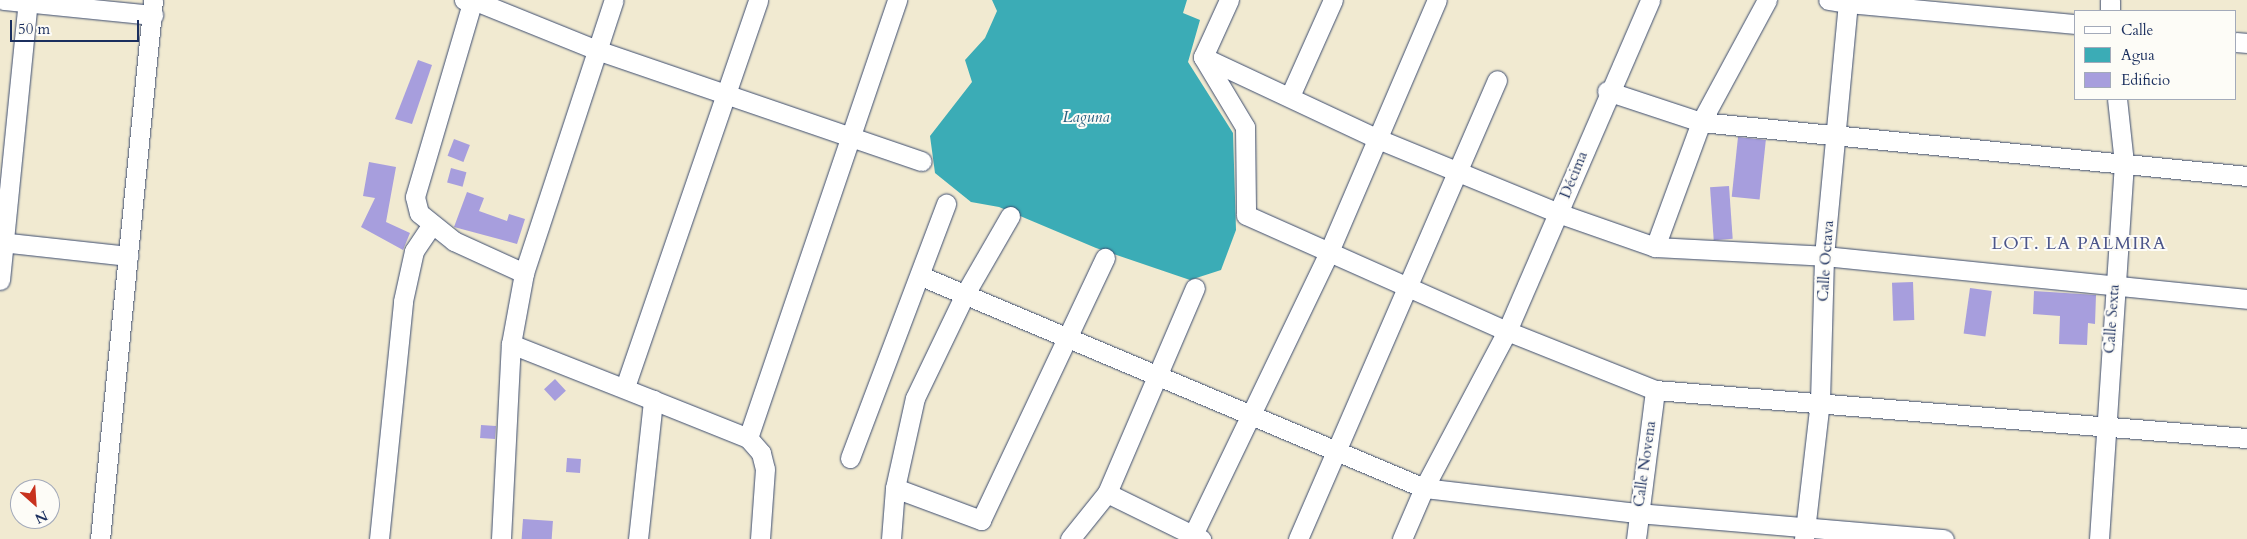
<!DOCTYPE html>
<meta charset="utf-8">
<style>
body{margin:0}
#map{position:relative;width:2247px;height:539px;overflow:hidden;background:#f1ead1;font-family:Cardo,serif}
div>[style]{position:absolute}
.water>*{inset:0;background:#3bacb6}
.building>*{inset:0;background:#a79edd;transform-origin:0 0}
.roads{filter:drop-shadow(0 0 1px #3b4b6f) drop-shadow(0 0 1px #3b4b6f)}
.minor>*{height:19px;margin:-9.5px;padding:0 9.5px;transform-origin:9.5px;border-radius:9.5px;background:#fff}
span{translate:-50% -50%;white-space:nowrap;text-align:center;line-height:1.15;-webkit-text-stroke:4px #fdfcf7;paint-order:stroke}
.street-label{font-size:15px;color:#1b2f5e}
.water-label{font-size:16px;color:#286181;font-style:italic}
.quarter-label{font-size:18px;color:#4c568a;letter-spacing:1px}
.legend{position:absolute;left:2074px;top:10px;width:162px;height:90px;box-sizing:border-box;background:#fdfcf7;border:1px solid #a3aaba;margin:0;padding:6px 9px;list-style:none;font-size:15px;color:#1b2f5e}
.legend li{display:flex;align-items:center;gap:10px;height:25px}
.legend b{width:25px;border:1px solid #a3aaba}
.north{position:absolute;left:10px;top:479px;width:50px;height:50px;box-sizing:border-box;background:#fdfcf7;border:1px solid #a3aaba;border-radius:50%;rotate:154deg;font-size:14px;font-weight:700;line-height:20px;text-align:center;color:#1b2f5e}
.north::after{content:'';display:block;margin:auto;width:18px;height:22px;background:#c8321e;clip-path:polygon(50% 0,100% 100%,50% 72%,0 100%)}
.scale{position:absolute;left:10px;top:20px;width:129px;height:22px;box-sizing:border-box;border:2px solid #1b2f5e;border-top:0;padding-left:6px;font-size:15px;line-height:18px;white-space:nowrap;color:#1b2f5e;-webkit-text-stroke:4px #fdfcf7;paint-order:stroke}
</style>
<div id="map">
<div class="water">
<i style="clip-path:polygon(992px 0,1187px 0,1183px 13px,1200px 20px,1188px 62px,1233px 133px,1236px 230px,1221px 270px,1190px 280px,1096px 248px,999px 207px,971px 202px,935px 173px,930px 136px,972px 82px,965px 60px,985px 38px,997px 11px)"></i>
</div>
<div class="building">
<i style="clip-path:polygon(418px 60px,432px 65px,412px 124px,395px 119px)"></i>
<i style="left:1738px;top:137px;width:28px;height:60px;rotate:6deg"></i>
<i style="left:454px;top:139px;width:17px;height:18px;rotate:21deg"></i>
<i style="clip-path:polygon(369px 162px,396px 167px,386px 222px,410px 233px,403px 250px,361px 227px,375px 198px,363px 196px)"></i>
<i style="left:451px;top:168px;width:16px;height:15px;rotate:15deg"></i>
<i style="left:1729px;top:186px;width:53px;height:19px;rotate:86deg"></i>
<i style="clip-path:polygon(467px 192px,484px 198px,479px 211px,507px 221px,509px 214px,525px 219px,517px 244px,454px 227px)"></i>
<i style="left:1913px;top:282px;width:38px;height:21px;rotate:88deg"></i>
<i style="left:1970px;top:288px;width:22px;height:46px;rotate:8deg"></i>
<i style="clip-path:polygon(2034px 291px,2096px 295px,2095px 324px,2088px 323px,2087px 345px,2059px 344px,2060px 316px,2033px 314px)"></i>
<i style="left:555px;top:379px;width:16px;height:15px;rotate:47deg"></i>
<i style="left:481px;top:425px;width:15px;height:13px;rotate:4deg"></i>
<i style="left:567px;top:458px;width:14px;height:14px;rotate:4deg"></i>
<i style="left:523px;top:519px;width:30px;height:20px;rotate:4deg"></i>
</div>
<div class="roads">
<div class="minor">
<i style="left:3px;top:0;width:151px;rotate:5.7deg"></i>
<i style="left:464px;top:0;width:9px;rotate:21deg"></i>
<i style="left:472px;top:3px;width:202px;rotate:106.4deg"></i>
<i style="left:415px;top:197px;width:16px;rotate:76deg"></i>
<i style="left:419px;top:213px;width:45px;rotate:38.7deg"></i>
<i style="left:454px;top:241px;width:77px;rotate:24.6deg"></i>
<i style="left:473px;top:0;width:134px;rotate:22deg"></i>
<i style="left:597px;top:50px;width:343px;rotate:18.9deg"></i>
<i style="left:1848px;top:3px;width:229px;rotate:5.3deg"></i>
<i style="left:2110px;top:11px;width:11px;rotate:-90deg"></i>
<i style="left:2236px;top:42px;width:11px;rotate:5deg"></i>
<i style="left:1203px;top:57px;width:82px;rotate:59deg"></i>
<i style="left:1245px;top:127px;width:88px;rotate:89.3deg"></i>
<i style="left:1246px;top:215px;width:286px;rotate:24deg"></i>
<i style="left:1507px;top:331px;width:159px;rotate:21.7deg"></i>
<i style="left:1655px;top:390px;width:594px;rotate:4.64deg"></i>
<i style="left:1203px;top:57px;width:193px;rotate:25.1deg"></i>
<i style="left:1378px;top:139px;width:195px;rotate:22.3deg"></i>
<i style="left:1558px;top:213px;width:103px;rotate:19.3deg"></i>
<i style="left:1655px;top:247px;width:169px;rotate:3deg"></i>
<i style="left:1824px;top:256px;width:425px;rotate:5.8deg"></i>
<i style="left:1203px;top:57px;width:63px;rotate:-65.5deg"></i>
<i style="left:1607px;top:91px;width:99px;rotate:18.3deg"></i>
<i style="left:1701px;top:122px;width:549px;rotate:5.65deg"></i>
<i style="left:1290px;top:96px;width:105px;rotate:-65.9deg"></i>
<i style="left:0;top:242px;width:129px;rotate:6.2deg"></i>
<i style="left:1655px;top:247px;width:133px;rotate:-69.8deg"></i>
<i style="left:1701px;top:122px;width:139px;rotate:-61.6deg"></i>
<i style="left:921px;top:276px;width:546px;rotate:22.85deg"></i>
<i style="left:1424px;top:488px;width:215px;rotate:6.7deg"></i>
<i style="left:1638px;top:513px;width:307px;rotate:4.9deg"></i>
<i style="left:0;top:280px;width:281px;rotate:-84.3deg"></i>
<i style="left:511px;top:344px;width:153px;rotate:21.5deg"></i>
<i style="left:625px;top:387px;width:409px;rotate:-71deg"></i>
<i style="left:748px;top:438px;width:463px;rotate:-71.2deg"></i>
<i style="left:850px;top:458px;width:272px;rotate:-69.3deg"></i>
<i style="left:895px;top:488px;width:92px;rotate:20.4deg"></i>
<i style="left:981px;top:520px;width:290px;rotate:-64.7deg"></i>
<i style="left:1107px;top:493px;width:223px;rotate:-66.8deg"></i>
<i style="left:100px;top:539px;width:542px;rotate:-84.38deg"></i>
<i style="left:379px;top:539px;width:239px;rotate:-84.2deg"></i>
<i style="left:403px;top:301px;width:51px;rotate:-77.6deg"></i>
<i style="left:414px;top:251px;width:30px;rotate:-56deg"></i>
<i style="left:501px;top:539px;width:195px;rotate:-87.1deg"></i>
<i style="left:511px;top:344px;width:72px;rotate:-79.6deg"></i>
<i style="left:524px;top:273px;width:287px;rotate:-71.8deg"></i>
<i style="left:638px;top:539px;width:140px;rotate:-83.8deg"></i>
<i style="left:653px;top:400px;width:102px;rotate:21.8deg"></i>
<i style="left:748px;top:438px;width:20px;rotate:49deg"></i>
<i style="left:761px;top:453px;width:16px;rotate:76deg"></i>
<i style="left:765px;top:469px;width:70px;rotate:94.1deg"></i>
<i style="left:891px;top:539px;width:51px;rotate:-85.5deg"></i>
<i style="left:895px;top:488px;width:92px;rotate:-77.5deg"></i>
<i style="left:915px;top:398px;width:115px;rotate:-64.3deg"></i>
<i style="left:965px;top:294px;width:90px;rotate:-60deg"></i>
<i style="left:1070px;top:539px;width:59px;rotate:-51.2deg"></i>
<i style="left:1107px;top:493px;width:105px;rotate:26.1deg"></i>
<i style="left:1191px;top:539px;width:316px;rotate:-64.3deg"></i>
<i style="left:1328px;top:254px;width:276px;rotate:-66.8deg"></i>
<i style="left:1298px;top:539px;width:500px;rotate:-66.56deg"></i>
<i style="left:1402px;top:539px;width:56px;rotate:-66.7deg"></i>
<i style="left:1424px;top:488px;width:178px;rotate:-62.1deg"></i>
<i style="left:1507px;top:331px;width:361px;rotate:-66.6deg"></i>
<i style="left:1636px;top:539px;width:150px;rotate:-82.7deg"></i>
<i style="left:1804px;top:539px;width:139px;rotate:-83.4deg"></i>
<i style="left:1820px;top:401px;width:145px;rotate:-88.4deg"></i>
<i style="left:1824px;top:256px;width:254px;rotate:-84.6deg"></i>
<i style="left:1848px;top:3px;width:20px;rotate:-171deg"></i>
<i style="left:2099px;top:539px;width:377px;rotate:-86.2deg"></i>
<i style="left:2124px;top:163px;width:64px;rotate:-96.2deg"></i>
</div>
</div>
<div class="street-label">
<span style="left:1574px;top:175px;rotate:-68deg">Décima</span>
<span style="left:1826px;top:261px;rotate:-86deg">Calle Octava</span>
<span style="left:2112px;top:319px;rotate:-86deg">Calle Sexta</span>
<span style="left:1645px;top:464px;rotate:-82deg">Calle Novena</span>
</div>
<div class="water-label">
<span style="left:1086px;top:117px">Laguna</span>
</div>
<div class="quarter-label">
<span style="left:2079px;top:244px">LOT. LA PALMIRA</span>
</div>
<ul class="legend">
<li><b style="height:6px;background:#fff"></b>Calle</li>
<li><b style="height:14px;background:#3bacb6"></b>Agua</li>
<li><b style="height:14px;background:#a79edd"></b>Edificio</li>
</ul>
<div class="north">N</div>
<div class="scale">50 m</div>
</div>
